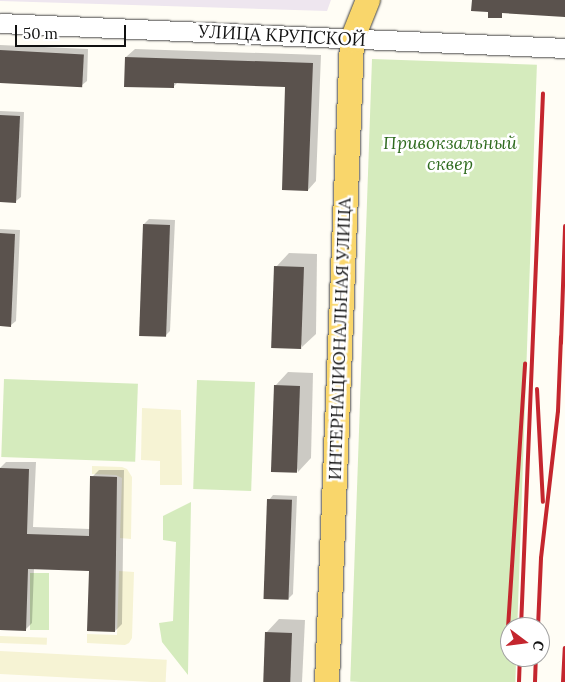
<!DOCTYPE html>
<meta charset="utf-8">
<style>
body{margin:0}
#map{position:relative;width:565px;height:682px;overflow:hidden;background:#fffdf5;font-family:Lora,serif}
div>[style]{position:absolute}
.industrial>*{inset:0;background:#eee6ef}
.farmland>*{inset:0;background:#f6f3d4;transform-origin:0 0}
.green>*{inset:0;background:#d5ebbd;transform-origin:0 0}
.shadow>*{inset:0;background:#0003}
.building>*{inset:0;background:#5a524d;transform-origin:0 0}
.roads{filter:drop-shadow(0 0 1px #444) drop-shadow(0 0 1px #444)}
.minor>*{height:19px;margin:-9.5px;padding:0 9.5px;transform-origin:9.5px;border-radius:9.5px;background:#fff}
.major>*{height:24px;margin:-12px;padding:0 12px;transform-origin:12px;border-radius:12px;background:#f9d66b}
.rail>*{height:4px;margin:-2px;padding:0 2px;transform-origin:2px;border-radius:2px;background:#c4262e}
span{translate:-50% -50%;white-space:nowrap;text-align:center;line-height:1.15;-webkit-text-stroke:5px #fff;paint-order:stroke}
.street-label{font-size:18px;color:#111}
.park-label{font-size:18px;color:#2f6b1f;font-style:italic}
.north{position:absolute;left:500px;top:617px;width:50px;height:50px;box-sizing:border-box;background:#fff;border:1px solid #a0a0a0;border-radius:50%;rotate:105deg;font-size:14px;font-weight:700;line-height:20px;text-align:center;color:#111}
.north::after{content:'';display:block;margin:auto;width:18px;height:22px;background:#c4262e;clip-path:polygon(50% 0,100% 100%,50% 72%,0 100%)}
.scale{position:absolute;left:15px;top:25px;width:111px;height:22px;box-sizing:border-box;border:2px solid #111;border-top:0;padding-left:6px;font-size:15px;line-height:18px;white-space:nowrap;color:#111;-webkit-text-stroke:4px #fff;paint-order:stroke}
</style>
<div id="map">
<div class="industrial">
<i style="clip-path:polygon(331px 0,327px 11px,0 1px,0 0)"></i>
</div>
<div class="farmland">
<i style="clip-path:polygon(142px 408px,181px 410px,182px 485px,160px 485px,160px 461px,141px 460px)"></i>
<i style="clip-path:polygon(92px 466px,122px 467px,127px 469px,132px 477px,131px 539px,120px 538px,122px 478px,116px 475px,92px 474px)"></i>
<i style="clip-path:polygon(119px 571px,134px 572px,132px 638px,129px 643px,125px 645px,87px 643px,87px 634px,117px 635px)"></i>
<i style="left:0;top:636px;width:47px;height:7px;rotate:2deg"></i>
<i style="left:0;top:651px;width:167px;height:23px;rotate:3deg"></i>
</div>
<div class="green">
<i style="left:372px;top:59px;width:165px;height:623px;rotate:2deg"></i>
<i style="left:4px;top:379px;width:134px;height:78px;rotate:2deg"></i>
<i style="left:197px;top:380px;width:58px;height:109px;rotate:2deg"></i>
<i style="clip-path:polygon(191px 502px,188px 675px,162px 642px,159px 623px,173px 621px,176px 542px,163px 540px,163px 516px)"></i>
<i style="left:30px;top:573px;width:19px;height:57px"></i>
</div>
<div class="shadow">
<i style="clip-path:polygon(0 45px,88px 49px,87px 81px,82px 85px,0 82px)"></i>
<i style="clip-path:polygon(135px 49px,321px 55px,316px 181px,308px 190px,286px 86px,178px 82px,173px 87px,126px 57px)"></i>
<i style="clip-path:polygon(0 111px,24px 112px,21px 197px,16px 201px,0 201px)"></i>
<i style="clip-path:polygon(149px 219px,175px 220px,170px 331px,165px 336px,144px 224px)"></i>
<i style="clip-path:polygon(0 229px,20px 230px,16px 321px,11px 325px,0 325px)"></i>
<i style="clip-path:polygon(289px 253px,317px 254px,316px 334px,302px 347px,276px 267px)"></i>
<i style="clip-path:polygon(288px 372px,313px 373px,311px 458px,298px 472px,275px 386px)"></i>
<i style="clip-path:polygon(6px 462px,36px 462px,33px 527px,90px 529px,92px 477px,99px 470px,124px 470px,122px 624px,115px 631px,90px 570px,34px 568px,32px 623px,25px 630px,0 629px,0 468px)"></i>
<i style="clip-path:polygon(273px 495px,297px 496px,293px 594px,288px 599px,269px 500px)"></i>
<i style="clip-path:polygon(279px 619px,305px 620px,302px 682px,264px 682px,266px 633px)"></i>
</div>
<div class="building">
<i style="clip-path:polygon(472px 0,565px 0,565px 17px,502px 13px,502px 18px,488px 18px,488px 12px,471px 11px)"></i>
<i style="left:0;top:50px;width:84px;height:33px;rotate:3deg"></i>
<i style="clip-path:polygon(125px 57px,313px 63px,308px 191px,282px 190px,285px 87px,174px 83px,174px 88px,124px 87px)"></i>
<i style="clip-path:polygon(0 115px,20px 116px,16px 203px,0 202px)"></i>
<i style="left:143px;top:224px;width:27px;height:112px;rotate:2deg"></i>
<i style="clip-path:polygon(0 233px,15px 234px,11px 327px,0 326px)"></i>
<i style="left:274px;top:266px;width:30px;height:82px;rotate:2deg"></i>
<i style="left:274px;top:385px;width:26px;height:87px;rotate:2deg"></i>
<i style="clip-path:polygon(0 468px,29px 469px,27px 534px,89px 536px,90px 476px,117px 477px,115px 632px,87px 631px,89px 571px,28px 569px,26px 631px,0 630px)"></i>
<i style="left:267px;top:499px;width:25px;height:100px;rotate:2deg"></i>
<i style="left:265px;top:632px;width:27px;height:50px;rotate:2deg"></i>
</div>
<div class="roads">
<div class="minor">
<i style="left:0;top:23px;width:566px;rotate:2.53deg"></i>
</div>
<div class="major">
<i style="left:327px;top:682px;width:642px;rotate:-87.77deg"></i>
<i style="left:352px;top:40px;width:43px;rotate:-68.2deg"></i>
</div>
</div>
<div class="rail">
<i style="left:561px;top:343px;width:117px;rotate:-88deg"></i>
<i style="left:537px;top:389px;width:113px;rotate:87deg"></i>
<i style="left:521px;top:627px;width:534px;rotate:-87.64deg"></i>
<i style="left:538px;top:627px;width:69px;rotate:-87.5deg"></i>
<i style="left:541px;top:558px;width:148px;rotate:-83.4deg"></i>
<i style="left:558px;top:411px;width:74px;rotate:-87.7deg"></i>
<i style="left:508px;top:628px;width:265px;rotate:-86.3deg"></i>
<i style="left:519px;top:682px;width:25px;rotate:-88deg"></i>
<i style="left:535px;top:682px;width:25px;rotate:-88deg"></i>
<i style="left:563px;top:682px;width:34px;rotate:-87deg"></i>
</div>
<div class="street-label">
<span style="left:282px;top:36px;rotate:3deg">УЛИЦА КРУПСКОЙ</span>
<span style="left:340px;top:339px;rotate:-88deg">ИНТЕРНАЦИОНАЛЬНАЯ УЛИЦА</span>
</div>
<div class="park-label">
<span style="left:450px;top:154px">Привокзальный<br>сквер</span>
</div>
<div class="north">С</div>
<div class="scale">50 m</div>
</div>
